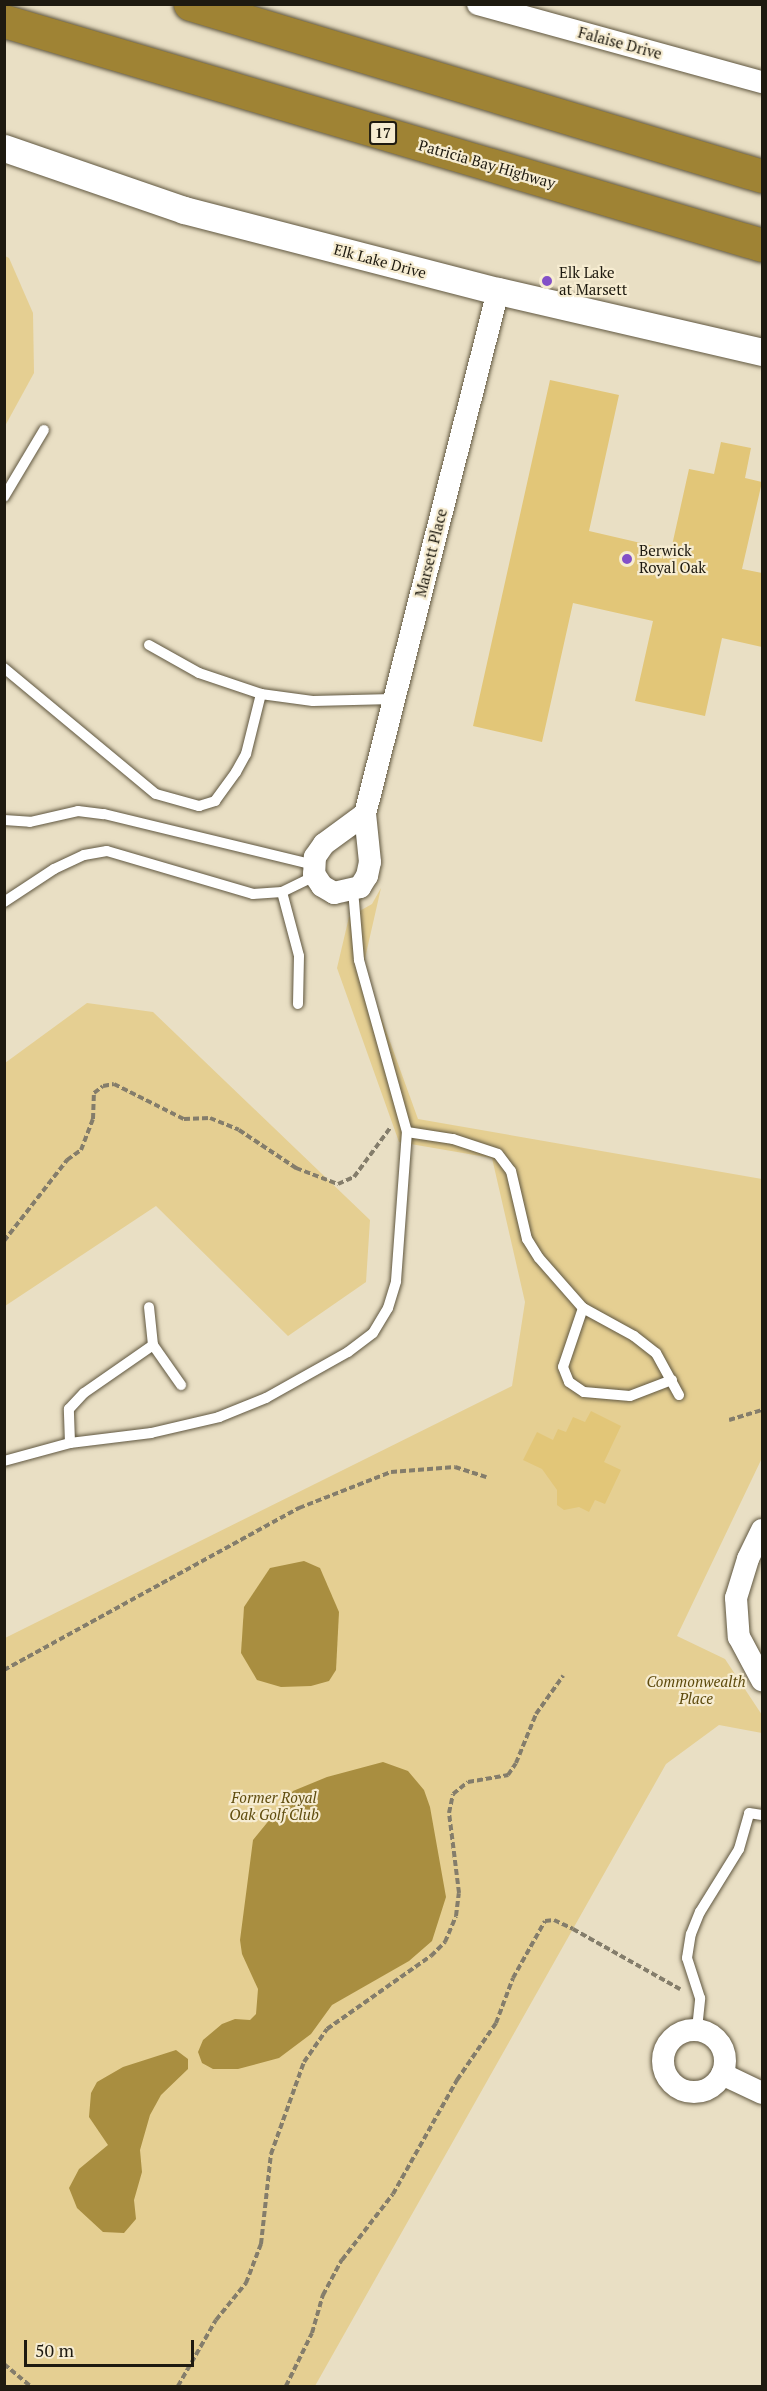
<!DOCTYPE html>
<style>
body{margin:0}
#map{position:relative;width:767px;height:2391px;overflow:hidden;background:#e9dfc4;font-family:"PT Serif",serif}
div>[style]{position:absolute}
.green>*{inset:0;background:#e5cf92}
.water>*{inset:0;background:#a98e40}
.building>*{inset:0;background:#e2c678}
.path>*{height:4px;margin-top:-2px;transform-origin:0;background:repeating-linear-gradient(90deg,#847d6b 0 6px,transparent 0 9px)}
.roads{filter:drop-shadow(0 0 2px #605740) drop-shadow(0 0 2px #605740)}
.service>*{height:10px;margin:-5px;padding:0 5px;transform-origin:5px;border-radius:5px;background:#fff}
.minor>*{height:22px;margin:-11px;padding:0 11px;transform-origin:11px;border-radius:11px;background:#fff}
.minor>.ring{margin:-11px;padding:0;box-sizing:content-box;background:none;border:22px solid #fff;border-radius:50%}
.tertiary>*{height:27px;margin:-13.5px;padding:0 13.5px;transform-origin:13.5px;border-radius:13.5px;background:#fff}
.motorway>*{height:33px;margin:-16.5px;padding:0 16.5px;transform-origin:16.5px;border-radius:16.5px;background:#9f8334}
.dots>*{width:16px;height:16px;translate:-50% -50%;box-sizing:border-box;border:3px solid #f6ecd1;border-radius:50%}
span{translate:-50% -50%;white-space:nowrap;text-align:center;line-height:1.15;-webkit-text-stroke:4.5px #f6ecd1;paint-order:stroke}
.shield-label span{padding:2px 4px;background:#f6ecd1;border:2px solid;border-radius:4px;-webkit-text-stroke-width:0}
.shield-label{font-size:14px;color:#1e1a10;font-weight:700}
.street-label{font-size:15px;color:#1e1a10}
.poi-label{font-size:15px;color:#1e1a10}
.left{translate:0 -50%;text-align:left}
.park-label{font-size:15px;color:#5e4b0d;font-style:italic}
.frame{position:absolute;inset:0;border:6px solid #1e1a10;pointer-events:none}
.scale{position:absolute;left:24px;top:2340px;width:170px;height:27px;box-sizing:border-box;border:3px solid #1e1a10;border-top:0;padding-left:8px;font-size:18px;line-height:21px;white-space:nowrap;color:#1e1a10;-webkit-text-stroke:4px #f6ecd1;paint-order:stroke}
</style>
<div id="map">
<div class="green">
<i style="clip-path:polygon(5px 256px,9px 258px,33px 313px,34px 373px,5px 426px)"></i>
<i style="clip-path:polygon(381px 888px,363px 967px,418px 1119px,762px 1179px,762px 1458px,677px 1636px,725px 1659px,762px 1715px,762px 1733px,719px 1725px,666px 1764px,315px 2386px,5px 2386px,5px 1638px,512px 1386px,525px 1302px,492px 1158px,399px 1142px,337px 968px,349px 917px,372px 904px)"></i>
<i style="clip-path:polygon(87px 1003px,153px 1012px,370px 1220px,366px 1282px,288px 1336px,156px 1206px,5px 1306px,5px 1063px)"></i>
</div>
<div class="water">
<i style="clip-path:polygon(304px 1561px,320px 1568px,339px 1612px,336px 1670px,329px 1681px,311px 1686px,281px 1687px,257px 1680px,241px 1653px,244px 1607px,270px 1568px)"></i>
<i style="clip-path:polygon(383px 1762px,408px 1771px,424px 1790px,430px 1807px,446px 1897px,432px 1941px,409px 1961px,332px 2005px,311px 2034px,279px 2058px,238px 2069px,213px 2069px,202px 2063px,198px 2052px,203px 2040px,222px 2024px,235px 2019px,250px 2020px,256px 2014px,258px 1989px,242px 1954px,240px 1940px,253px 1840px,293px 1791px,327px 1777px)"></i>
<i style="clip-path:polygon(176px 2050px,188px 2059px,188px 2069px,161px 2095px,150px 2115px,140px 2150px,142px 2172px,134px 2200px,136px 2219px,124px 2233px,103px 2232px,77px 2208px,69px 2188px,79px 2169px,108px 2145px,89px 2117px,91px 2093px,97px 2082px,123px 2067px)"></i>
</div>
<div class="building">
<i style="clip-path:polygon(550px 380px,619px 395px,589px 531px,671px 550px,689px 469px,714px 474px,721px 442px,751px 448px,745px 478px,762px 482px,742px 569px,762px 573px,762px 647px,722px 638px,705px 716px,635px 701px,653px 621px,573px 603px,542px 742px,473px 726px)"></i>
<i style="clip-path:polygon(591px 1411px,621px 1426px,604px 1462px,621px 1470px,605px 1504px,595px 1500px,589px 1512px,579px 1507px,564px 1510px,557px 1505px,557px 1490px,542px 1469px,523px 1460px,537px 1432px,553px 1440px,558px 1429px,566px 1432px,573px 1417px,585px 1422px)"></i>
</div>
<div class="path">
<i style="left:4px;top:1241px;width:103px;rotate:-52.1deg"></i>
<i style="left:67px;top:1160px;width:17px;rotate:-36deg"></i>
<i style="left:81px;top:1150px;width:33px;rotate:-69deg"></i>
<i style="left:93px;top:1119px;width:26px;rotate:-88deg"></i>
<i style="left:94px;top:1093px;width:11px;rotate:-38deg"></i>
<i style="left:103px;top:1086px;width:11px;rotate:-10deg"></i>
<i style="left:114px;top:1084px;width:78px;rotate:26.6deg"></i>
<i style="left:184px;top:1119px;width:26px;rotate:-2deg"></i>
<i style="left:210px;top:1118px;width:31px;rotate:22deg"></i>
<i style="left:239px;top:1130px;width:69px;rotate:33.7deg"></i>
<i style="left:296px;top:1168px;width:45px;rotate:20.9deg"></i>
<i style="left:338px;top:1184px;width:17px;rotate:-24deg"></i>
<i style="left:354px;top:1177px;width:61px;rotate:-53.7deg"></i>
<i style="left:729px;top:1420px;width:34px;rotate:-17deg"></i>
<i style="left:4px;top:1670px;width:337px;rotate:-28.8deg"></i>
<i style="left:299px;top:1508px;width:99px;rotate:-21.4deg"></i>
<i style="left:391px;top:1472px;width:64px;rotate:-4.5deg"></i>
<i style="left:455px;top:1467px;width:33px;rotate:18deg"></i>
<i style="left:4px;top:2364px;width:34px;rotate:40deg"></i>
<i style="left:178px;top:2386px;width:76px;rotate:-60.1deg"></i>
<i style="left:216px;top:2320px;width:48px;rotate:-51deg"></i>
<i style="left:246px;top:2283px;width:42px;rotate:-69deg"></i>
<i style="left:261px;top:2244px;width:91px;rotate:-83.7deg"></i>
<i style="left:271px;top:2154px;width:98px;rotate:-70.3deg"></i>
<i style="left:304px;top:2062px;width:40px;rotate:-55.1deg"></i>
<i style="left:327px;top:2029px;width:127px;rotate:-35.1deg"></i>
<i style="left:431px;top:1956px;width:20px;rotate:-45deg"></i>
<i style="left:445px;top:1942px;width:28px;rotate:-67deg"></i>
<i style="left:456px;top:1916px;width:23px;rotate:-83deg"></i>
<i style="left:459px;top:1893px;width:81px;rotate:-97.1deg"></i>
<i style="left:449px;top:1813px;width:19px;rotate:-78deg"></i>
<i style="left:453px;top:1794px;width:19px;rotate:-39deg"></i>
<i style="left:468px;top:1782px;width:41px;rotate:-9.9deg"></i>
<i style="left:508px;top:1775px;width:14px;rotate:-56deg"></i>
<i style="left:516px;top:1763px;width:53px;rotate:-67.8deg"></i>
<i style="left:536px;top:1714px;width:47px;rotate:-54.6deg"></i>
<i style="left:286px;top:2386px;width:59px;rotate:-63.9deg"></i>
<i style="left:312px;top:2333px;width:40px;rotate:-74deg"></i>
<i style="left:323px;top:2295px;width:40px;rotate:-62deg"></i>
<i style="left:342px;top:2260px;width:83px;rotate:-52.3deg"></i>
<i style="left:393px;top:2194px;width:131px;rotate:-60.7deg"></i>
<i style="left:457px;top:2080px;width:69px;rotate:-55.6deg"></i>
<i style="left:496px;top:2023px;width:48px;rotate:-69.3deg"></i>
<i style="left:513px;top:1978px;width:65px;rotate:-60.7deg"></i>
<i style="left:545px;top:1921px;width:9px;rotate:-6deg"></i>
<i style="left:554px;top:1920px;width:21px;rotate:25deg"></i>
<i style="left:573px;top:1929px;width:123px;rotate:29.3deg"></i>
</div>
<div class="roads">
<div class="service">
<i style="left:4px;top:497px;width:78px;rotate:-59.2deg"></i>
<i style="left:149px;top:645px;width:57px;rotate:29.2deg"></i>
<i style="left:199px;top:673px;width:65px;rotate:18.7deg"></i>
<i style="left:261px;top:694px;width:52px;rotate:7.7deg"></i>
<i style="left:313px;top:701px;width:80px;rotate:-1.4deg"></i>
<i style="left:4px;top:668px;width:197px;rotate:39.7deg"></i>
<i style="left:156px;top:794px;width:45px;rotate:15.6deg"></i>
<i style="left:199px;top:806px;width:17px;rotate:-17deg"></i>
<i style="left:215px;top:801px;width:36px;rotate:-54deg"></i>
<i style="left:236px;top:772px;width:21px;rotate:-61deg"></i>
<i style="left:246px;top:754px;width:62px;rotate:-76deg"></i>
<i style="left:4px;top:820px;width:26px;rotate:4deg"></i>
<i style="left:30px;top:822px;width:49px;rotate:-12.9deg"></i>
<i style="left:78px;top:811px;width:26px;rotate:7deg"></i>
<i style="left:104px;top:814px;width:217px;rotate:13.6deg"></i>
<i style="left:282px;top:892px;width:66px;rotate:75.1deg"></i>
<i style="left:299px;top:956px;width:48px;rotate:91.2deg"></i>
<i style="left:4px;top:902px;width:60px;rotate:-33.4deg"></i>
<i style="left:54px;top:869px;width:33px;rotate:-25deg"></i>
<i style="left:84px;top:855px;width:23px;rotate:-10deg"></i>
<i style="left:107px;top:851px;width:152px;rotate:16.4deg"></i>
<i style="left:253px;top:894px;width:29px;rotate:-4deg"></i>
<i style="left:282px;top:892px;width:37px;rotate:-26deg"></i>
<i style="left:407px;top:1132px;width:47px;rotate:8.7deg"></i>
<i style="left:453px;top:1139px;width:47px;rotate:18.4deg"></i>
<i style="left:498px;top:1154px;width:21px;rotate:53deg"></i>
<i style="left:511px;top:1171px;width:70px;rotate:76.8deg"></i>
<i style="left:527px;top:1239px;width:22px;rotate:58deg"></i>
<i style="left:539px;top:1258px;width:67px;rotate:48.7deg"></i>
<i style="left:583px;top:1308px;width:58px;rotate:28.8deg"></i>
<i style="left:634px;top:1336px;width:28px;rotate:38deg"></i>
<i style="left:656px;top:1353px;width:48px;rotate:61.3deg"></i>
<i style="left:583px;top:1308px;width:62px;rotate:108.7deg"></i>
<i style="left:563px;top:1367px;width:16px;rotate:68deg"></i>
<i style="left:569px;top:1382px;width:18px;rotate:34deg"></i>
<i style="left:584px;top:1392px;width:46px;rotate:5deg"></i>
<i style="left:630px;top:1396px;width:45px;rotate:-20.9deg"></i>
<i style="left:153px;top:1345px;width:49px;rotate:55deg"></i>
<i style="left:70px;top:1443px;width:34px;rotate:-92deg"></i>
<i style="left:69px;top:1409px;width:22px;rotate:-47deg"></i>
<i style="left:84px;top:1393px;width:84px;rotate:-34.8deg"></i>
<i style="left:153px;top:1345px;width:38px;rotate:-96deg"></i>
<i style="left:4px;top:1461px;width:68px;rotate:-15.3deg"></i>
<i style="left:70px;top:1443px;width:82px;rotate:-7deg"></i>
<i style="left:151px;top:1433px;width:70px;rotate:-13.2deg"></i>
<i style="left:219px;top:1417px;width:51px;rotate:-22deg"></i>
<i style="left:266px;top:1398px;width:94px;rotate:-29.3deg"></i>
<i style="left:348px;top:1352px;width:31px;rotate:-37deg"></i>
<i style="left:373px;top:1333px;width:29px;rotate:-59deg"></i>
<i style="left:388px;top:1308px;width:28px;rotate:-73deg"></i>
<i style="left:396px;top:1281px;width:149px;rotate:-85.8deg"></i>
<i style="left:407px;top:1132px;width:179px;rotate:-105.6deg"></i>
<i style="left:359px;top:960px;width:70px;rotate:-94.9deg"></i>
<i style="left:697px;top:2029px;width:31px;rotate:-84deg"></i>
<i style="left:700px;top:1998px;width:42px;rotate:-108deg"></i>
<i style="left:687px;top:1958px;width:24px;rotate:-81deg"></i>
<i style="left:691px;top:1934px;width:24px;rotate:-68deg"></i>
<i style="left:700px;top:1912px;width:74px;rotate:-58.2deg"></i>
<i style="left:739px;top:1849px;width:37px;rotate:-74deg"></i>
<i style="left:749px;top:1813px;width:13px;rotate:9deg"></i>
</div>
<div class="minor">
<i style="left:478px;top:4px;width:295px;rotate:15.4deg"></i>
<i style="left:365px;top:814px;width:51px;rotate:143.8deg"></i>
<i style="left:324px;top:844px;width:16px;rotate:125deg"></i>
<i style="left:315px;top:857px;width:17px;rotate:93deg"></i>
<i style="left:314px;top:874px;width:14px;rotate:56deg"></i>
<i style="left:322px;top:886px;width:14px;rotate:30deg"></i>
<i style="left:334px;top:893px;width:27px;rotate:-13deg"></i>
<i style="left:360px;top:887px;width:13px;rotate:-58deg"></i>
<i style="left:367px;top:876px;width:14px;rotate:-78deg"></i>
<i style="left:370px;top:862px;width:48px;rotate:-95.9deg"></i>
<i style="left:365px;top:814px;width:540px;rotate:-75.73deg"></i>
<i style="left:762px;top:1530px;width:32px;rotate:116deg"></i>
<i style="left:748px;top:1559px;width:41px;rotate:107.1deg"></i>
<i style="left:736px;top:1598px;width:39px;rotate:86deg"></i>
<i style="left:739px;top:1637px;width:49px;rotate:61.9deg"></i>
<i class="ring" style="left:663px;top:2030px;width:40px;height:40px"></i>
<i style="left:722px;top:2074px;width:44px;rotate:25.4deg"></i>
</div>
<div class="tertiary">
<i style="left:4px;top:148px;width:190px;rotate:19deg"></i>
<i style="left:184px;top:210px;width:324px;rotate:14.5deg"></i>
<i style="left:498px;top:291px;width:271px;rotate:13deg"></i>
</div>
<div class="motorway">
<i style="left:190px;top:4px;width:597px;rotate:16.74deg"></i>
<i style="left:4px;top:21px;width:790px;rotate:16.46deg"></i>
</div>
</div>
<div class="dots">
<i style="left:547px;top:281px;background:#8350c8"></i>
<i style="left:627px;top:559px;background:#8350c8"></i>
</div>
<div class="shield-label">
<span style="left:383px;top:133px">17</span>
</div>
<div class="street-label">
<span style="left:620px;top:43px;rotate:15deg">Falaise Drive</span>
<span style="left:487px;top:164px;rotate:16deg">Patricia Bay Highway</span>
<span style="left:380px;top:261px;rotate:15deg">Elk Lake Drive</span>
<span style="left:431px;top:553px;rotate:-76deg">Marsett Place</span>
</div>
<div class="poi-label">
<span class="left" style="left:559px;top:281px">Elk Lake<br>at Marsett</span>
<span class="left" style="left:639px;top:559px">Berwick<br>Royal Oak</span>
</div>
<div class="park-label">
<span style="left:696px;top:1690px">Commonwealth<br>Place</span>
<span style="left:274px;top:1806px">Former Royal<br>Oak Golf Club</span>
</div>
<div class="frame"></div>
<div class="scale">50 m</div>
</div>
